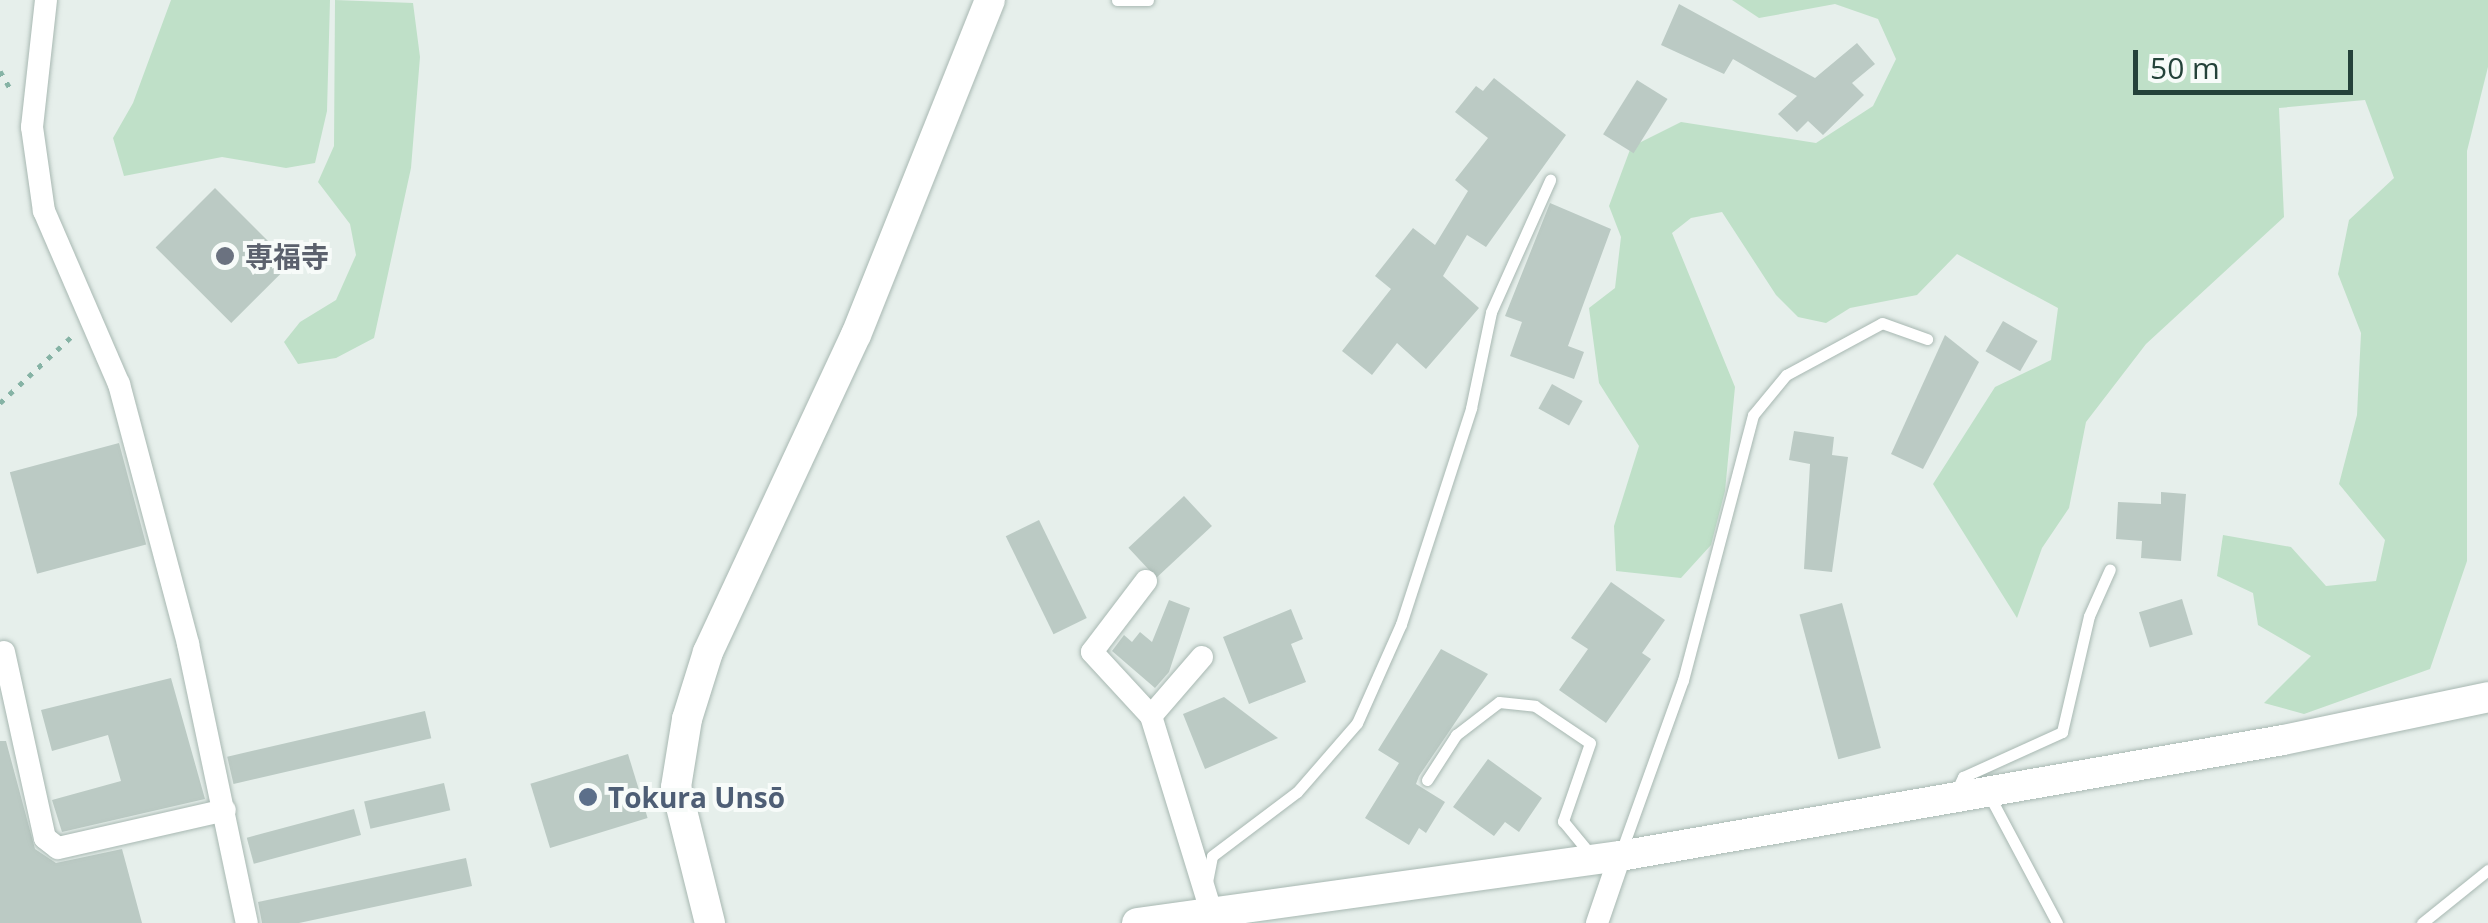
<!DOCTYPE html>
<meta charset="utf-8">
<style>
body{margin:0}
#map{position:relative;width:2488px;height:923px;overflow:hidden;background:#e6efeb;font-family:"Open Sans","Noto Sans JP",sans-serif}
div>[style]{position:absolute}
.green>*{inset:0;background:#bfe0c8}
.building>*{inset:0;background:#bbcac4;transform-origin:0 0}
.path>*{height:5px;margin-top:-2.5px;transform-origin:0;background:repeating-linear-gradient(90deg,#86b3a5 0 5px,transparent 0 13px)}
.roads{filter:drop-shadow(0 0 2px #a8b8b2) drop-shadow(0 0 2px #a8b8b2)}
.lane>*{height:11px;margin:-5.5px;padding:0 5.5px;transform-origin:5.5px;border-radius:5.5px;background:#fff}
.street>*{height:22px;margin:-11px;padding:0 11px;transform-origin:11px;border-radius:11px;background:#fff}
.secondary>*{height:30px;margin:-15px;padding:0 15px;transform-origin:15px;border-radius:15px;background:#fff}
.dots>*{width:28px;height:28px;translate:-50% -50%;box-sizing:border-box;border:5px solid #f7fbf9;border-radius:50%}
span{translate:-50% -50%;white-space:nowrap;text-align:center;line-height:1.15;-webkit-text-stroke:8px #f7fbf9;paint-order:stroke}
.worship-label{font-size:28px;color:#5b616d;font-weight:700}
.left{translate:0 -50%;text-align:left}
.service-label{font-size:28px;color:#4e5e75;font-weight:700}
.scale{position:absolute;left:2133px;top:50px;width:220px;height:45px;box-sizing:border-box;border:5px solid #24423a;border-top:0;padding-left:12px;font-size:30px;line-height:35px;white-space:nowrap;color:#24423a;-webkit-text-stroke:8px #f7fbf9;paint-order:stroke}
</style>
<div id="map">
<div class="green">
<i style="clip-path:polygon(171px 0,330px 0,327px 111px,315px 163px,286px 168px,222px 157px,124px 176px,113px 138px,133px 103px)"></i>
<i style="clip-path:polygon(335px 0,413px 3px,420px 57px,411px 168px,374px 338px,336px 358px,298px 364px,284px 342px,300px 322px,336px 300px,356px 255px,350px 224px,318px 182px,334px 146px)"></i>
<i style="clip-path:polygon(1732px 0,2488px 0,2488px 67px,2467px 151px,2467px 561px,2430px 669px,2304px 714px,2264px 703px,2311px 656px,2258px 625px,2253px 593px,2217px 576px,2223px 535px,2291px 547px,2326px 586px,2376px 581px,2385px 540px,2339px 484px,2357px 415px,2361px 333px,2338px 274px,2349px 220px,2394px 178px,2365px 100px,2279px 108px,2284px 217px,2146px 344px,2086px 422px,2069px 508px,2042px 548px,2017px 618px,1933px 484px,1995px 387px,2051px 360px,2058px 308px,1957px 254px,1917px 295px,1850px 308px,1826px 323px,1798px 317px,1776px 295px,1722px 212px,1691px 218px,1672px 233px,1735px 387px,1725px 491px,1711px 545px,1681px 578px,1616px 571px,1614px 526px,1639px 446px,1599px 383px,1589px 308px,1615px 288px,1621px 237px,1609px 206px,1631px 147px,1681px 122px,1816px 143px,1873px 106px,1896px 59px,1878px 19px,1835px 4px,1759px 18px)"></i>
</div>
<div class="building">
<i style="clip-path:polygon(1679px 4px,1815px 78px,1857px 43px,1875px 64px,1852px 83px,1864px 95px,1823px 135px,1808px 121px,1797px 132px,1778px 114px,1797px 96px,1733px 59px,1724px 74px,1661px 45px)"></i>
<i style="clip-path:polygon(1494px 78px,1566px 135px,1486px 247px,1467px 235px,1443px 276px,1479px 308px,1426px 369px,1397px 343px,1372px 375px,1342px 351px,1391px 289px,1375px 276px,1413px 228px,1435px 245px,1468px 191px,1455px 180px,1488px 138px,1455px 112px,1476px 86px,1483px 91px)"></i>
<i style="left:1637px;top:80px;width:36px;height:64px;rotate:32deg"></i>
<i style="left:215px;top:188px;width:107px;height:84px;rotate:45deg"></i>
<i style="clip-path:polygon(1550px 203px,1611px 229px,1568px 346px,1584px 352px,1574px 379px,1510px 356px,1522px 322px,1505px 316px)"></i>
<i style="left:2003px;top:321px;width:40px;height:35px;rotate:30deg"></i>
<i style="clip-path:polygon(1945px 335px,1979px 362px,1923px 469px,1891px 454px)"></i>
<i style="left:1552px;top:384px;width:35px;height:28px;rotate:29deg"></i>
<i style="clip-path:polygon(1794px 431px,1834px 437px,1832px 455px,1848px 457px,1832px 572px,1804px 569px,1810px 464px,1789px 460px)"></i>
<i style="left:119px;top:443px;width:105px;height:113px;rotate:75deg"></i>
<i style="clip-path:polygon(2161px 492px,2186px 494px,2181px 561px,2141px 558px,2142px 541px,2116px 539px,2118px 502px,2161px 504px)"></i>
<i style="left:1184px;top:496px;width:41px;height:76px;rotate:47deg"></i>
<i style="left:1039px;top:520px;width:109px;height:37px;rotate:64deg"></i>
<i style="clip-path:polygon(1611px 582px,1665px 620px,1642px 653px,1651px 659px,1606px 723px,1559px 690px,1588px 649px,1571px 638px)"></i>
<i style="left:2182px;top:599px;width:37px;height:45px;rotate:73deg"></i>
<i style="clip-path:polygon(1169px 600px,1190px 608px,1169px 672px,1155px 688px,1112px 651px,1124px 635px,1132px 642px,1140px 632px,1152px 642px)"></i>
<i style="left:1842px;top:603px;width:150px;height:44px;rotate:75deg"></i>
<i style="clip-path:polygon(1291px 609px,1303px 639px,1291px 644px,1306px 682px,1249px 704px,1223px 637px)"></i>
<i style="clip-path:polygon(1441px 649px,1488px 674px,1419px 776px,1416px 784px,1445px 802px,1426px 833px,1419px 828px,1409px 845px,1365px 818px,1399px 763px,1378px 750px)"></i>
<i style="clip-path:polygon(171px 678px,205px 799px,62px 832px,52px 800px,121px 781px,108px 735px,52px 751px,41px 710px)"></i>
<i style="clip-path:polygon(1224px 697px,1278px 738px,1205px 769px,1183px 714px)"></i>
<i style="left:425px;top:711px;width:28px;height:203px;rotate:77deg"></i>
<i style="clip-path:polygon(0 741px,6px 741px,35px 849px,56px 863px,122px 849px,142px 923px,0 923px)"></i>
<i style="left:628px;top:754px;width:67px;height:102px;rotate:73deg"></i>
<i style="clip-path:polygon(1488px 759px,1542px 798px,1519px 832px,1505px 822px,1494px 836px,1453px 807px)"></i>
<i style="left:444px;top:783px;width:28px;height:82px;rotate:77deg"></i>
<i style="left:354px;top:809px;width:27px;height:111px;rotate:75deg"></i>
<i style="clip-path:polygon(466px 858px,472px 886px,299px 923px,262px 923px,258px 902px)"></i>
</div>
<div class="path">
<i style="left:0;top:71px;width:22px;rotate:60deg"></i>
<i style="left:0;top:403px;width:97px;rotate:-42.9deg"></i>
</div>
<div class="roads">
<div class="lane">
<i style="left:1117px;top:0;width:31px"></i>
<i style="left:1427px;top:780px;width:54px;rotate:-57.2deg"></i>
<i style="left:1456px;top:735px;width:54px;rotate:-37.5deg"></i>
<i style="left:1499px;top:702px;width:36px;rotate:6deg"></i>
<i style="left:1535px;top:706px;width:66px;rotate:33.9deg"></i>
<i style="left:1590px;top:743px;width:83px;rotate:109.1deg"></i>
<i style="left:1563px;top:821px;width:44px;rotate:50.5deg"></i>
<i style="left:1955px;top:794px;width:19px;rotate:-65deg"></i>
<i style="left:1963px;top:777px;width:109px;rotate:-24.4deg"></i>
<i style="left:2062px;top:732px;width:119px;rotate:-76.9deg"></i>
<i style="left:2089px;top:616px;width:51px;rotate:-65.9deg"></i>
<i style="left:1989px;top:795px;width:145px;rotate:62deg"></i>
<i style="left:1621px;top:852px;width:183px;rotate:-70.2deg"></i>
<i style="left:1683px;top:680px;width:274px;rotate:-75.2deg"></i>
<i style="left:1753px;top:415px;width:52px;rotate:-50.5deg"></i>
<i style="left:1786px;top:375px;width:109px;rotate:-28.4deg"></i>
<i style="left:1882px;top:323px;width:48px;rotate:19.6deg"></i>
<i style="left:1207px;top:882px;width:26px;rotate:-79deg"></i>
<i style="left:1212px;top:856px;width:106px;rotate:-37deg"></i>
<i style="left:1297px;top:792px;width:91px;rotate:-49deg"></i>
<i style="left:1357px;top:723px;width:108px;rotate:-66deg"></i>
<i style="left:1401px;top:624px;width:227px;rotate:-72deg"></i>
<i style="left:1471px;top:408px;width:98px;rotate:-78.2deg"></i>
<i style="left:1491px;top:312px;width:145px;rotate:-65.9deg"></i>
<i style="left:2422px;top:923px;width:85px;rotate:-38.8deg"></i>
</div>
<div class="street">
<i style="left:46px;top:0;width:128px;rotate:96.3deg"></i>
<i style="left:32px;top:127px;width:85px;rotate:81.9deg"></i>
<i style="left:44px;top:211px;width:189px;rotate:66.6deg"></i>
<i style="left:119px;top:384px;width:269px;rotate:75.1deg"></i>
<i style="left:188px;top:644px;width:285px;rotate:78.1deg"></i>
<i style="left:1146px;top:581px;width:89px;rotate:127.3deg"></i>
<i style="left:1092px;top:652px;width:87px;rotate:47.3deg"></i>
<i style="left:4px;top:652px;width:190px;rotate:77.6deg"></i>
<i style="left:45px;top:838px;width:16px;rotate:38deg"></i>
<i style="left:58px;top:848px;width:171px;rotate:-12.8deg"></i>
<i style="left:1202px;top:657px;width:78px;rotate:130.8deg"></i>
<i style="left:1151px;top:716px;width:204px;rotate:72.9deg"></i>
<i style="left:1211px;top:911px;width:17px;rotate:36deg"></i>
<i style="left:1597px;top:923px;width:71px;rotate:-71.1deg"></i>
</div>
<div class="secondary">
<i style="left:710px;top:923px;width:140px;rotate:-104deg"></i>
<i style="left:676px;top:787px;width:69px;rotate:-80.8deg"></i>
<i style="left:687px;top:719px;width:70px;rotate:-72.6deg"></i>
<i style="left:708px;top:652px;width:350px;rotate:-65deg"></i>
<i style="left:856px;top:335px;width:361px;rotate:-68.2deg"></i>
<i style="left:1137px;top:923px;width:488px;rotate:-7.9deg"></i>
<i style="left:1620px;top:856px;width:673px;rotate:-9.92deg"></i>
<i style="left:2283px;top:740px;width:209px;rotate:-11.8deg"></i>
</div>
</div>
<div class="dots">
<i style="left:225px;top:256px;background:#6b7280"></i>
<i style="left:588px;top:797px;background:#5c6f8a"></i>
</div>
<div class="worship-label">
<span class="left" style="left:245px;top:256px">専福寺</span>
</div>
<div class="service-label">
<span class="left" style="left:608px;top:797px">Tokura Unsō</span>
</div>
<div class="scale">50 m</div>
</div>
